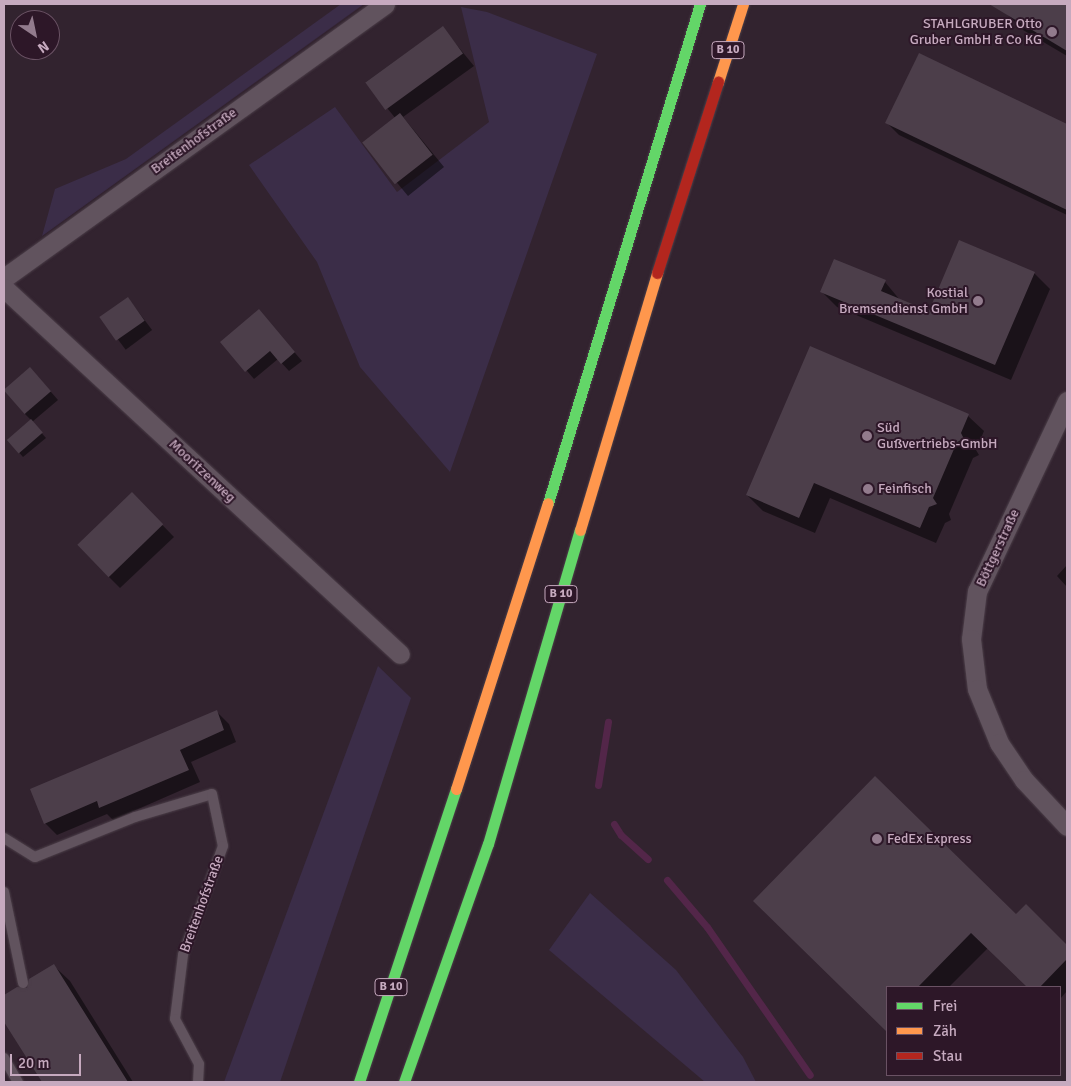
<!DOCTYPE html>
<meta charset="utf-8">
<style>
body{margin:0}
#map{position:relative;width:1071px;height:1086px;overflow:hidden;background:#32232f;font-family:Signika,sans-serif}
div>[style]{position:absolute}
.green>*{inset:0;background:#3b2d48}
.shadow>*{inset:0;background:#0007;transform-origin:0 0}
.stream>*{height:7px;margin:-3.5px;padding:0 3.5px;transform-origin:3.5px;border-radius:3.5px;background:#532649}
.building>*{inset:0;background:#4c3e4a;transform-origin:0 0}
.roads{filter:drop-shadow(0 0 1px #4c3f49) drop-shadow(0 0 1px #4c3f49)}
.lane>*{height:10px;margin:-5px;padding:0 5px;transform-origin:5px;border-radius:5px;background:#61535e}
.street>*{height:19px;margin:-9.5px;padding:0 9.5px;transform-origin:9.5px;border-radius:9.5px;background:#61535e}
.fast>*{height:11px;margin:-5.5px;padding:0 5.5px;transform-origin:5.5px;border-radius:5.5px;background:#63d668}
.slow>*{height:11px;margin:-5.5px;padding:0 5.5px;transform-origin:5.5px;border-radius:5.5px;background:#ff974d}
.jam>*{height:11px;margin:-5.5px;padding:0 5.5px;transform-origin:5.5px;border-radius:5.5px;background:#b3261e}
.dots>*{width:14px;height:14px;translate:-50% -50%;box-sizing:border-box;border:2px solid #2d1728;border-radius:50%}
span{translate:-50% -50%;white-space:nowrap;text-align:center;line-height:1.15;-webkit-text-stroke:4px #2d1728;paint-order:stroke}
.shield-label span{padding:1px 4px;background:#2d1728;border:1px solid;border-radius:4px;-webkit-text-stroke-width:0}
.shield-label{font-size:12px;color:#c6aabf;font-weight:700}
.poi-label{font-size:14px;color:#c6aabf}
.right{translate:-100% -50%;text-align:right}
.left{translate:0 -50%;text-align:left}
.street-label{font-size:14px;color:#c6aabf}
.frame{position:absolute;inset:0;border:5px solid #c6aabf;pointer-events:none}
.legend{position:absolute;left:886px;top:986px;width:175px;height:90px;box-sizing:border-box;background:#2d1728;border:1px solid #6a5264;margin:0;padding:6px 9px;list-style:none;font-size:15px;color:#c6aabf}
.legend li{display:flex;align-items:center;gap:10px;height:25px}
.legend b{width:25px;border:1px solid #6a5264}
.north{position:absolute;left:10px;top:10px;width:50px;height:50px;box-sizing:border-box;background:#2d1728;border:1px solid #6a5264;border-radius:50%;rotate:146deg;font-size:14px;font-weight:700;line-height:20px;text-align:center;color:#c6aabf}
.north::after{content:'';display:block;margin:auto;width:18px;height:22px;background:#927b8d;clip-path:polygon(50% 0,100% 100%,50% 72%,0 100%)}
.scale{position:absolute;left:10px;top:1054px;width:71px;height:22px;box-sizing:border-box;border:2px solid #c6aabf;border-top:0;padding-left:6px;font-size:15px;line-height:18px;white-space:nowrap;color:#c6aabf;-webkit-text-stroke:4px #2d1728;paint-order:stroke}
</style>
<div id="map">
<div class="green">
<i style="clip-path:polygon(341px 4px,364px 4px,42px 236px,55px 189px,126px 159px)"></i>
<i style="clip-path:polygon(461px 7px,487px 12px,597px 54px,450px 472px,360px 367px,317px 262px,249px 165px,335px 107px,397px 192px,489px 122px)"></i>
<i style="clip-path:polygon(378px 666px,411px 698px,280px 1082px,224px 1082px)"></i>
<i style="clip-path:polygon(590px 893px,676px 970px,743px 1057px,756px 1082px,705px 1082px,549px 950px)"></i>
</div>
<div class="shadow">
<i style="clip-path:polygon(1013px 4px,1067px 4px,1067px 56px,1023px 30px,1007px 14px)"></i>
<i style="clip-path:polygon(442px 27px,474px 66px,403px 117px,444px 167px,408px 196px,364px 143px,396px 119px,366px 82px)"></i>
<i style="clip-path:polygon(919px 54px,1067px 125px,1067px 215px,899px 135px,887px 123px)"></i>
<i style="clip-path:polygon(1034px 273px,1050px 289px,1011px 380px,837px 307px,821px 291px,885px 282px,900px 300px,930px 313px)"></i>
<i style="left:128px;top:298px;width:40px;height:33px;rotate:53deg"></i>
<i style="clip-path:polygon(259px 311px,302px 361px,289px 371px,278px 359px,254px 379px,222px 342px)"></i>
<i style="clip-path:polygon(38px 377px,58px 400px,32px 422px,46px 438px,23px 457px,8px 440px,31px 420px,25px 414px)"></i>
<i style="clip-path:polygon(968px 416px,984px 431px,976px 450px,979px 455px,973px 458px,949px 514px,951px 520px,945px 523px,936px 543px,830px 498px,815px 533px,763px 511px,747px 495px)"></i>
<i style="clip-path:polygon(144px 506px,174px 537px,120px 588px,108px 576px)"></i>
<i style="clip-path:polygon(1067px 565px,1067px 587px,1057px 576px)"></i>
<i style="clip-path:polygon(217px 712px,229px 724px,236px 742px,191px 762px,200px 782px,113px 820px,107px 814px,57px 835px,45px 823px)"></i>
<i style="clip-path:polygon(755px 901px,1016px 916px,1026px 906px,1067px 946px,1067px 991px,1060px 999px,1060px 987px,1029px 987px,988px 948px,949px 987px,887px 987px,887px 1031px)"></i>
<i style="clip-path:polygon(54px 966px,70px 981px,133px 1082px,43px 1082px,4px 1020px,4px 996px,18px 988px,28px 990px)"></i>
</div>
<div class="stream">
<i style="left:598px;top:785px;width:64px;rotate:-81deg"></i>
<i style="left:614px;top:824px;width:13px;rotate:58deg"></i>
<i style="left:621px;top:835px;width:36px;rotate:42deg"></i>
<i style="left:667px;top:880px;width:62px;rotate:49.6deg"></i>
<i style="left:707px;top:927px;width:180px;rotate:55.2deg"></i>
</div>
<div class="building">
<i style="clip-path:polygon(989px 4px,1067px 4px,1067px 51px)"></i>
<i style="left:443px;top:26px;width:34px;height:96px;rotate:54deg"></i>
<i style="clip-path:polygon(919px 53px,1067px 124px,1067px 210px,885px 123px)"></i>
<i style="left:400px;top:113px;width:53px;height:48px;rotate:52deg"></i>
<i style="clip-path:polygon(959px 240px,1035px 272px,995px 365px,820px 292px,834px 259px,886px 280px,881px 291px,929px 311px)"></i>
<i style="left:128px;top:297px;width:29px;height:35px;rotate:55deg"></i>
<i style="clip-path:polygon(259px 309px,295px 352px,281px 364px,270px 351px,245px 372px,220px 342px)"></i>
<i style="clip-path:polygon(810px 346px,969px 414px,961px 433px,964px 439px,957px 442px,933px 498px,937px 504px,929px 507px,920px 528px,814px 483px,799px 518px,746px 495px)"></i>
<i style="left:30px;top:367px;width:32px;height:35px;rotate:49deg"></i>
<i style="left:31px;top:419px;width:18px;height:32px;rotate:49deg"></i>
<i style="left:132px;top:492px;width:45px;height:76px;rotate:46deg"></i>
<i style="clip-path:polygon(217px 710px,224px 730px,180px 750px,189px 770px,99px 808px,97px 801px,44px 824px,30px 789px)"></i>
<i style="clip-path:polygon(875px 776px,1016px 914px,1026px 904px,1067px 945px,1067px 959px,1040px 987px,1027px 987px,971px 933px,918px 987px,887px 987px,887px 1032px,753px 901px)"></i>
<i style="clip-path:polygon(54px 964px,128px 1082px,42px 1082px,4px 1022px,4px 995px,17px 987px,27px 988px,29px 979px)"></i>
</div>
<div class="roads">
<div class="lane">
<i style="left:4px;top:838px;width:36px;rotate:32deg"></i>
<i style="left:35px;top:857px;width:108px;rotate:-21.8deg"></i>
<i style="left:135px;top:817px;width:80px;rotate:-16.6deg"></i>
<i style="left:212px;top:794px;width:53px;rotate:78.1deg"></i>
<i style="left:223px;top:846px;width:116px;rotate:110.2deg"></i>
<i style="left:183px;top:955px;width:64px;rotate:97.1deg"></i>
<i style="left:175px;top:1019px;width:51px;rotate:61.9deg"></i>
<i style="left:199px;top:1064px;width:18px;rotate:93deg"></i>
<i style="left:4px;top:892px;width:93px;rotate:78.2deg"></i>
<i style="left:4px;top:1058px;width:28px;rotate:60deg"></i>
</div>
<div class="street">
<i style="left:4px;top:278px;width:469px;rotate:-35.7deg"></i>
<i style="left:4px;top:288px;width:539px;rotate:42.75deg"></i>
<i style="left:1067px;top:401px;width:210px;rotate:115.3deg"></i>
<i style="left:977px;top:591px;width:48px;rotate:97.1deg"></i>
<i style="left:971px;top:639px;width:50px;rotate:83.2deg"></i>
<i style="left:977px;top:689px;width:58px;rotate:67.8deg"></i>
<i style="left:999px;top:743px;width:45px;rotate:56deg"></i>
<i style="left:1024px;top:780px;width:63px;rotate:46.9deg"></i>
</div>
<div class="fast">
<i style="left:548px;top:503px;width:522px;rotate:-73.06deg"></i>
<i style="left:359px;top:1082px;width:309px;rotate:-71.7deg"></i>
<i style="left:404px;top:1082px;width:252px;rotate:-70.6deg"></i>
<i style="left:488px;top:844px;width:327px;rotate:-73.7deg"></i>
</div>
<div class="slow">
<i style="left:718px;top:82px;width:82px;rotate:-72.2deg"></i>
<i style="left:580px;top:530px;width:268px;rotate:-73.3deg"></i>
<i style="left:456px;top:789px;width:300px;rotate:-72.2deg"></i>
</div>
<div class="jam">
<i style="left:657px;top:273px;width:201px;rotate:-72.3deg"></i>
</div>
</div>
<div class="dots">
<i style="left:1052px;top:32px;background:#927b8d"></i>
<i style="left:978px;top:301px;background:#927b8d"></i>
<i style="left:867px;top:436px;background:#927b8d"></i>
<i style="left:868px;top:489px;background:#927b8d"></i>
<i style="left:877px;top:839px;background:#927b8d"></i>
</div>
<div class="shield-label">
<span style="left:728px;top:50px">B 10</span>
<span style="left:561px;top:594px">B 10</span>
<span style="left:391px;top:987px">B 10</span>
</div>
<div class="poi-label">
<span class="right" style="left:1042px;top:32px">STAHLGRUBER Otto<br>Gruber GmbH &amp; Co KG</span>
<span class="right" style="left:968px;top:301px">Kostial<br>Bremsendienst GmbH</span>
<span class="left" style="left:877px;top:436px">Süd<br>Gußvertriebs-GmbH</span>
<span class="left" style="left:878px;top:489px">Feinfisch</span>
<span class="left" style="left:887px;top:839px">FedEx Express</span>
</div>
<div class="street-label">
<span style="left:194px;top:141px;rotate:-36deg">Breitenhofstraße</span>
<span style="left:202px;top:471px;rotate:43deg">Mooritzenweg</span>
<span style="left:998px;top:548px;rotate:-65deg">Böttgerstraße</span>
<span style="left:202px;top:904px;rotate:-70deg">Breitenhofstraße</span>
</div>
<div class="frame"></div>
<ul class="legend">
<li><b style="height:6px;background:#63d668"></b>Frei</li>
<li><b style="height:6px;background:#ff974d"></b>Zäh</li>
<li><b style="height:6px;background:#b3261e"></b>Stau</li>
</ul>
<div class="north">N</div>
<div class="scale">20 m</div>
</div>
